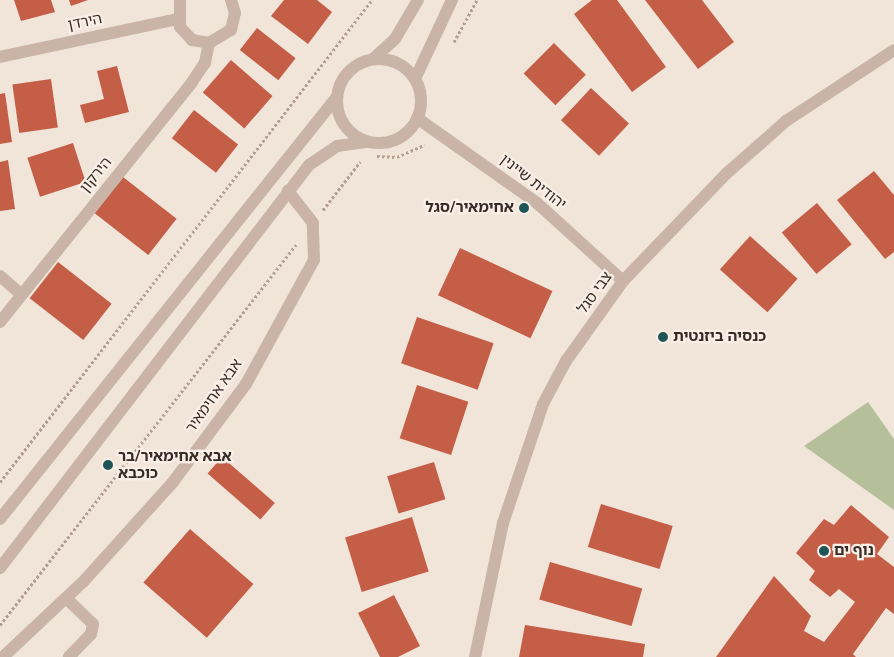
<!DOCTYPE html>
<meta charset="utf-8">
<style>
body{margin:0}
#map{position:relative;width:894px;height:657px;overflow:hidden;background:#f1e5da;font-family:Roboto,"Noto Sans Hebrew",sans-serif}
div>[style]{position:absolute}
.green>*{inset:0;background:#b5c09b}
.building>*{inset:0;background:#c45e46;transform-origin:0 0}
.path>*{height:3px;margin-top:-1.5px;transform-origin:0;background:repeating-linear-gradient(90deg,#b59e91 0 2.5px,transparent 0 5px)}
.minor>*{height:12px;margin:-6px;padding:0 6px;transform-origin:6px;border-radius:6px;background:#c9b4a7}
.minor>.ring{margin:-6px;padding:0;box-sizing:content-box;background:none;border:12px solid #c9b4a7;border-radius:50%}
.dots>*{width:14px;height:14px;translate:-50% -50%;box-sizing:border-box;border:2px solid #f9efe7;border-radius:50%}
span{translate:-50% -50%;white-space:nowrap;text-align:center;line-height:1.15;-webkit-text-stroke:4.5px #f9efe7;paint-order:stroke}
.street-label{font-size:15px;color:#352b27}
.poi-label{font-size:15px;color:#352b27;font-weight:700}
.right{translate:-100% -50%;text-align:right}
.left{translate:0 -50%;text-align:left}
</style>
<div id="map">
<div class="green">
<i style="clip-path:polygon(868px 402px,894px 439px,894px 510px,804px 446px)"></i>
</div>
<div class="building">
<i style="clip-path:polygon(14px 0,51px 0,55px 12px,21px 21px)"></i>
<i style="clip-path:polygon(69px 0,88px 0,71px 6px)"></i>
<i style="clip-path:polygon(284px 0,317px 0,332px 12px,308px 44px,271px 16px)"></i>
<i style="clip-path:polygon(592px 0,617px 0,666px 67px,632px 92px,574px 14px)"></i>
<i style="clip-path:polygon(645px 0,702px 0,734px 42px,698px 69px)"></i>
<i style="left:257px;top:28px;width:49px;height:28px;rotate:38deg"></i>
<i style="left:554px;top:43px;width:45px;height:43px;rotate:45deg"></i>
<i style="left:231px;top:60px;width:55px;height:43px;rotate:41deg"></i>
<i style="clip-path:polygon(117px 66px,129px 112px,85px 123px,80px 105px,104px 99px,97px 71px)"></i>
<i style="left:51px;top:79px;width:49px;height:39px;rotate:82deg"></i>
<i style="left:591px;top:88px;width:52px;height:44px;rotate:43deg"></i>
<i style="clip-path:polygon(5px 93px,12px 142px,0 144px,0 94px)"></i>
<i style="left:194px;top:110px;width:56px;height:36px;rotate:38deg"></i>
<i style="left:73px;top:143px;width:41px;height:48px;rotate:72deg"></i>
<i style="clip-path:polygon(8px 160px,15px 209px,0 211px,0 162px)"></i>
<i style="clip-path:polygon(874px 171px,894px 195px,894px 252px,885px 259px,837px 200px)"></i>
<i style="left:123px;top:177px;width:68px;height:46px;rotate:38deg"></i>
<i style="left:817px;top:203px;width:54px;height:46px;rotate:50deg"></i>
<i style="left:750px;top:236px;width:64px;height:45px;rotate:42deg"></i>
<i style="left:460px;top:248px;width:102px;height:52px;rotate:25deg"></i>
<i style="left:58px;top:262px;width:68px;height:46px;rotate:38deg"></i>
<i style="left:417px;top:317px;width:81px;height:49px;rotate:19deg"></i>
<i style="left:417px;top:385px;width:54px;height:56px;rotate:18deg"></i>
<i style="left:222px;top:457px;width:70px;height:22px;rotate:41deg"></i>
<i style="left:434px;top:462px;width:39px;height:49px;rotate:73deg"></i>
<i style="left:601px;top:504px;width:75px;height:45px;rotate:17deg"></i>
<i style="clip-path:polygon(851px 505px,889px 537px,877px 554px,894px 567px,894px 614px,886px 608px,853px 654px,856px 657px,716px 657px,774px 576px,811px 616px,804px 631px,824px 642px,855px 602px,839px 589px,830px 597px,809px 580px,815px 571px,796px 553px,824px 519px,834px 525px)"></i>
<i style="left:412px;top:517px;width:57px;height:70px;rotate:73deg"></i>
<i style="left:190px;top:529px;width:84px;height:71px;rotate:41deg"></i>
<i style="left:550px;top:562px;width:96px;height:39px;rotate:16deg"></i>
<i style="clip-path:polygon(394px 595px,420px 646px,398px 657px,380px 657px,358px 613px)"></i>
<i style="clip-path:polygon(525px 625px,645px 644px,643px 657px,519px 657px)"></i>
</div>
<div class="path">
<i style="left:454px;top:42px;width:48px;rotate:-61.3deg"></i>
<i style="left:377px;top:156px;width:20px;rotate:3deg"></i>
<i style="left:397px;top:157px;width:30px;rotate:-24deg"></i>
<i style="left:323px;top:210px;width:61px;rotate:-52.4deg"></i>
<i style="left:0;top:482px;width:609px;rotate:-52.34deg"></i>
<i style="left:0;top:625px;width:482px;rotate:-52.1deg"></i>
</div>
<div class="minor">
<i style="left:180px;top:0;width:27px;rotate:90deg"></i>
<i style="left:180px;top:27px;width:18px;rotate:47deg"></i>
<i style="left:192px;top:40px;width:17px;rotate:10deg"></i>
<i style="left:209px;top:43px;width:26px;rotate:-31deg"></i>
<i style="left:231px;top:30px;width:17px;rotate:-77deg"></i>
<i style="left:235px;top:13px;width:14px;rotate:-107deg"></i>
<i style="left:0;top:57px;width:181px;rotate:-12.1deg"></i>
<i style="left:374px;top:58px;width:28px;rotate:-42deg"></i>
<i style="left:395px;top:39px;width:45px;rotate:-59.5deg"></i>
<i class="ring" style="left:337px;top:59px;width:72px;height:72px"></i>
<i style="left:415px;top:79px;width:87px;rotate:-64.9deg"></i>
<i style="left:417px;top:118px;width:147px;rotate:35.3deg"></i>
<i style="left:537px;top:203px;width:116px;rotate:42.2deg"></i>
<i style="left:0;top:276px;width:28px;rotate:41deg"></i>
<i style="left:0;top:322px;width:307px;rotate:-51.3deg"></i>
<i style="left:192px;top:82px;width:23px;rotate:-56deg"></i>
<i style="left:205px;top:63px;width:20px;rotate:-79deg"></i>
<i style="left:0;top:519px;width:539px;rotate:-51.41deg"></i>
<i style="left:0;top:568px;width:508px;rotate:-52.52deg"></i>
<i style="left:309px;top:165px;width:34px;rotate:-34deg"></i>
<i style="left:337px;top:146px;width:30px;rotate:-8deg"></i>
<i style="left:66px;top:598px;width:37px;rotate:44deg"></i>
<i style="left:93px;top:624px;width:10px;rotate:101deg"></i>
<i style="left:91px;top:634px;width:32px;rotate:134deg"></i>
<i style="left:3px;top:657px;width:110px;rotate:-43.2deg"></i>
<i style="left:83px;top:582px;width:135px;rotate:-48deg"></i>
<i style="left:173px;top:482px;width:122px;rotate:-53.3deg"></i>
<i style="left:246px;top:384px;width:141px;rotate:-61.3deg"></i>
<i style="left:314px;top:260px;width:37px;rotate:-92deg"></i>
<i style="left:313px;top:223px;width:41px;rotate:-128deg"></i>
<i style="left:475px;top:657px;width:137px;rotate:-78.2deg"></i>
<i style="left:503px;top:523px;width:126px;rotate:-71.4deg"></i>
<i style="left:543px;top:404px;width:49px;rotate:-61.9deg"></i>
<i style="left:566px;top:361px;width:98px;rotate:-54.5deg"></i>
<i style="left:623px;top:281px;width:150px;rotate:-46.1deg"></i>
<i style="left:727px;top:173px;width:79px;rotate:-41.4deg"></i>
<i style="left:786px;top:121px;width:129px;rotate:-33.3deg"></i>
</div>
<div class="dots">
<i style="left:524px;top:208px;background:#1e5556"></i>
<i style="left:663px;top:337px;background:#1e5556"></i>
<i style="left:108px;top:465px;background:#1e5556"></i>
<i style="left:824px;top:551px;background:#1e5556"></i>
</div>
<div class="street-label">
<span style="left:85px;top:22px;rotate:-12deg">הירדן</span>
<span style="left:96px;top:175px;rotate:-51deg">הירקון</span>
<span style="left:533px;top:182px;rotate:38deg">יהודית שיינין</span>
<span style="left:595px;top:293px;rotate:-54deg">צבי סגל</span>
<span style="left:214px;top:396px;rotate:-55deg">אבא אחימאיר</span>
</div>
<div class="poi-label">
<span class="right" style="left:514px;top:208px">אחימאיר/סגל</span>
<span class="left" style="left:673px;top:337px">כנסיה ביזנטית</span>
<span class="left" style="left:118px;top:465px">אבא אחימאיר/בר<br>כוכבא</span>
<span class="left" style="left:834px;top:551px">נוף ים</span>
</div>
</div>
